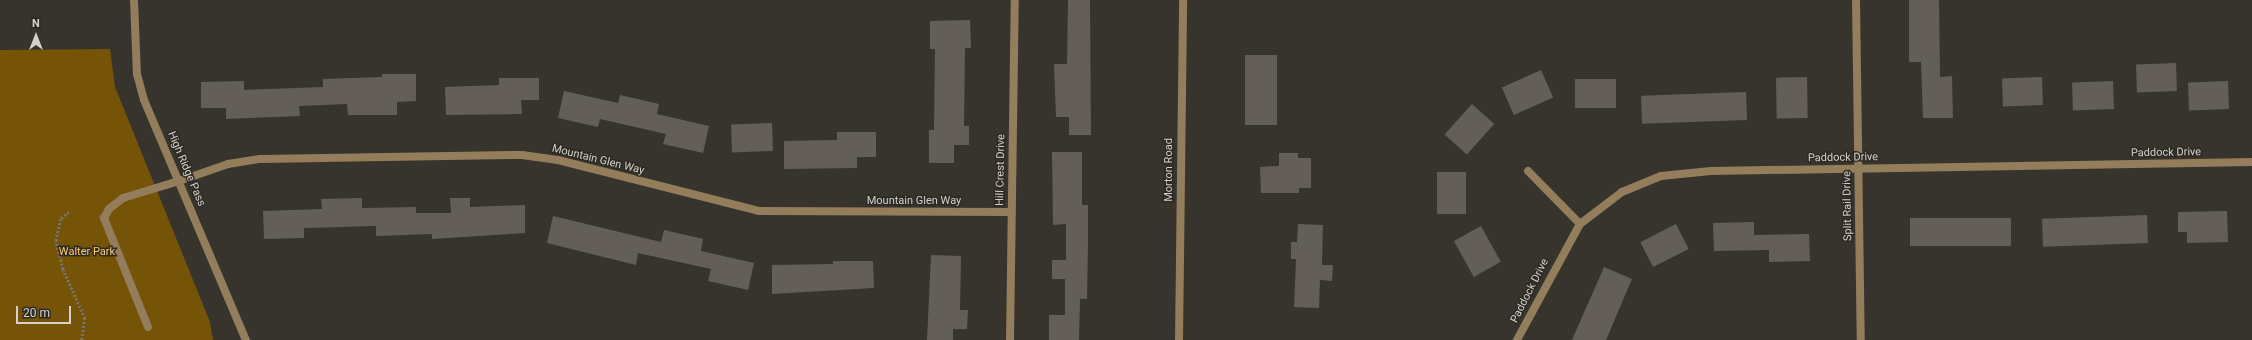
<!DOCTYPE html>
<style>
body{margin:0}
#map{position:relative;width:2252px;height:340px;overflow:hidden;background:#37342d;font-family:Roboto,sans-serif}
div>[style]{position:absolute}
.green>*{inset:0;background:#755408}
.building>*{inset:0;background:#635f58;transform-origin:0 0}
.path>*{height:2.5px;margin-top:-1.25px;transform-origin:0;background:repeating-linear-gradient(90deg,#78756f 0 2px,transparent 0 4px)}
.lane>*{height:8px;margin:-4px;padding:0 4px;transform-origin:4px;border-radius:4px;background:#937d5b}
.street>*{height:8px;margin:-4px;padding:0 4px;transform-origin:4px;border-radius:4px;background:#937d5b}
span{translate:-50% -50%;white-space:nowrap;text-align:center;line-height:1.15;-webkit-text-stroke:3px #2d2a24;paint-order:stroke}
.street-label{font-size:11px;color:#d4d1cd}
.park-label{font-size:11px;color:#fecc72}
.north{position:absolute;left:16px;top:16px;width:40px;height:40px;-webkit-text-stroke:3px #2d2a24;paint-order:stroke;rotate:0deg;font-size:11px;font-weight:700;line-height:16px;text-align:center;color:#d4d1cd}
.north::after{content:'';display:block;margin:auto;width:14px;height:18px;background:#d4d1cd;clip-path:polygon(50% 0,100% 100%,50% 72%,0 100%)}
.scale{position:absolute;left:16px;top:306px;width:55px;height:18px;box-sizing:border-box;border:2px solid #d4d1cd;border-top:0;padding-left:5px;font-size:12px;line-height:14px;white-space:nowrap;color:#d4d1cd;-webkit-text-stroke:3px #2d2a24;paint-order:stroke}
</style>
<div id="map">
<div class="green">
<i style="clip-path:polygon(110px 49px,115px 87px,210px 322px,213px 340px,0 340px,0 50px)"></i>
</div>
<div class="building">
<i style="clip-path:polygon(1068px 0,1090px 0,1091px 135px,1069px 135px,1069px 117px,1056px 117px,1054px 64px,1067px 64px)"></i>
<i style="clip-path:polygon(1909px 0,1939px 0,1940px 77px,1952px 76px,1953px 118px,1923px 118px,1921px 62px,1909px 62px)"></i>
<i style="clip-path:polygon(970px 20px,971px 48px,965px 48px,964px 126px,969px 126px,969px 145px,954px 145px,954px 163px,929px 163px,929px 130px,934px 130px,935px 49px,930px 49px,930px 21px)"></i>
<i style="left:1245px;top:55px;width:32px;height:70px"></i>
<i style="left:2176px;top:63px;width:28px;height:40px;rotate:88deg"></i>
<i style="left:1541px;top:70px;width:30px;height:43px;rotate:66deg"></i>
<i style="clip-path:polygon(382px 74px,416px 74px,416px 101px,397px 102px,397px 115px,348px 115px,347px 104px,299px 106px,300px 116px,226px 119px,226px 108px,201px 108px,201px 82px,244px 81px,244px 90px,323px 87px,323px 79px,382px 77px)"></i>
<i style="left:1807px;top:77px;width:41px;height:31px;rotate:89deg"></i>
<i style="left:2042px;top:77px;width:28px;height:40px;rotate:88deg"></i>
<i style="clip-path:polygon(499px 78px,539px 78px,539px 100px,521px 100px,522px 114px,446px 115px,445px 87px,499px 85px)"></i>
<i style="left:1616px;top:79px;width:29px;height:41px;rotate:90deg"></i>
<i style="left:2113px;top:81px;width:28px;height:41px;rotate:88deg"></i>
<i style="left:2228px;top:81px;width:28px;height:40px;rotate:88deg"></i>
<i style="clip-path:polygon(564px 91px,618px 103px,620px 95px,659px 104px,657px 114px,709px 126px,703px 153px,663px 144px,666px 134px,600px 119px,598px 127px,558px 118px)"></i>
<i style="left:1746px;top:92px;width:28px;height:105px;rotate:88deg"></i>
<i style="left:1472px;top:104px;width:30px;height:41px;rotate:42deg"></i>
<i style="left:772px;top:123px;width:28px;height:41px;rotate:88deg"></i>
<i style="clip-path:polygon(837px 132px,876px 132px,876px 157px,857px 157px,857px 168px,784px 169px,784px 141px,837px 140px)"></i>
<i style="clip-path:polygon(1052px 152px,1082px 152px,1082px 205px,1088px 205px,1088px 245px,1087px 299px,1080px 299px,1079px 340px,1049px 340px,1049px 315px,1065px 315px,1065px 279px,1052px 279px,1052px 260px,1066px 260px,1066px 224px,1053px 225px)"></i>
<i style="clip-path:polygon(1279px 153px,1298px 153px,1298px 158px,1311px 158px,1311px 188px,1299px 188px,1299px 193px,1261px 193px,1260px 167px,1279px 166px)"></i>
<i style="left:1437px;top:172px;width:29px;height:42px"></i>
<i style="clip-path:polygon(362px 198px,362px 208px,416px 207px,416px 213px,451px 213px,450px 198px,470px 198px,470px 207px,525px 205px,525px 233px,432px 239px,432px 234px,376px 236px,376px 226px,304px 228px,304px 238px,264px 239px,263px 211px,322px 209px,321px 199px)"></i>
<i style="clip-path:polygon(2227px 211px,2228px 242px,2187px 243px,2187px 232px,2178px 232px,2178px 212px)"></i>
<i style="left:2147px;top:215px;width:28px;height:105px;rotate:88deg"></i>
<i style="clip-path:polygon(553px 216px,661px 242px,664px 230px,703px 239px,701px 251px,754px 263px,748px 290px,708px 281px,711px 269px,638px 253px,636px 265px,547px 243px)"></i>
<i style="left:2011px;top:218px;width:28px;height:101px;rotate:90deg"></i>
<i style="clip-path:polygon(1754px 222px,1754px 235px,1809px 234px,1810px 261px,1769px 262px,1769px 250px,1714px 251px,1713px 223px)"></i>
<i style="clip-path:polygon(1298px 224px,1323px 225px,1322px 265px,1333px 265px,1332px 281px,1320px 280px,1319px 308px,1294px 307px,1296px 259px,1291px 259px,1291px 242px,1297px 242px)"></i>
<i style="left:1676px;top:224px;width:28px;height:40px;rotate:63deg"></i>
<i style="left:1481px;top:226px;width:41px;height:31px;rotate:61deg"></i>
<i style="clip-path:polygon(931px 255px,961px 256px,960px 310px,968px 310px,967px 329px,953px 329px,953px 340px,927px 340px)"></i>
<i style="clip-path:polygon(833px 261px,873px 261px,874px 288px,772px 294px,772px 265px,833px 264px)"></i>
<i style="clip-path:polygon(1604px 267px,1632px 279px,1606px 340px,1572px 340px)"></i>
</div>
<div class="path">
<i style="left:69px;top:212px;width:11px;rotate:139deg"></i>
<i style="left:61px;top:219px;width:22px;rotate:103deg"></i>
<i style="left:56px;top:240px;width:30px;rotate:76deg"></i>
<i style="left:63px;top:269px;width:54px;rotate:65.8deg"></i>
<i style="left:85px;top:318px;width:22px;rotate:98deg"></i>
</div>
<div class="lane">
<i style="left:1528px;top:171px;width:74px;rotate:45.5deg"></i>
<i style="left:148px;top:327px;width:118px;rotate:-112deg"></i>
<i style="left:104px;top:218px;width:10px;rotate:-61deg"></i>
<i style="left:109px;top:209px;width:18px;rotate:-38deg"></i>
<i style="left:123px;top:198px;width:59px;rotate:-16.9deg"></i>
</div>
<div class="street">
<i style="left:134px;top:0;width:74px;rotate:87.7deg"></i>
<i style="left:137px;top:74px;width:27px;rotate:75deg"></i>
<i style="left:144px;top:100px;width:261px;rotate:67deg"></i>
<i style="left:1856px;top:0;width:340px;rotate:89.2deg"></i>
<i style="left:179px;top:181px;width:52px;rotate:-19.1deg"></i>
<i style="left:228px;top:164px;width:33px;rotate:-9deg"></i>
<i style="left:261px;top:159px;width:261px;rotate:-0.9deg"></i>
<i style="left:522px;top:155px;width:36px;rotate:8deg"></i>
<i style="left:558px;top:160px;width:207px;rotate:14.2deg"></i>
<i style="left:759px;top:211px;width:252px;rotate:0.2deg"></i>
<i style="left:1010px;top:340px;width:340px;rotate:-89.2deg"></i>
<i style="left:1179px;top:340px;width:340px;rotate:-89.3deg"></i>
<i style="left:1517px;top:340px;width:132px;rotate:-61.5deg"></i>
<i style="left:1580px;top:224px;width:53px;rotate:-37.3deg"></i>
<i style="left:1622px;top:192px;width:42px;rotate:-22.3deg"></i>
<i style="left:1661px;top:176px;width:50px;rotate:-5.7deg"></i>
<i style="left:1711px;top:171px;width:541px;rotate:-0.95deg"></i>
</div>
<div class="street-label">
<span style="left:2166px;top:153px;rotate:-1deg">Paddock Drive</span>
<span style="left:1843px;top:158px;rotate:-1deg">Paddock Drive</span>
<span style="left:598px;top:160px;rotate:14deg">Mountain Glen Way</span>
<span style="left:186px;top:169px;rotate:67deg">High Ridge Pass</span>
<span style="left:1001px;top:170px;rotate:-89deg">Hill Crest Drive</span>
<span style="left:1169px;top:170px;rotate:-90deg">Morton Road</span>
<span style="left:914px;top:201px">Mountain Glen Way</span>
<span style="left:1848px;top:206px;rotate:-91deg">Split Rail Drive</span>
<span style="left:1530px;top:291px;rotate:-63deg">Paddock Drive</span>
</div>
<div class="park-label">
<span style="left:87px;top:252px">Walter Park</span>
</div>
<div class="north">N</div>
<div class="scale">20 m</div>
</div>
